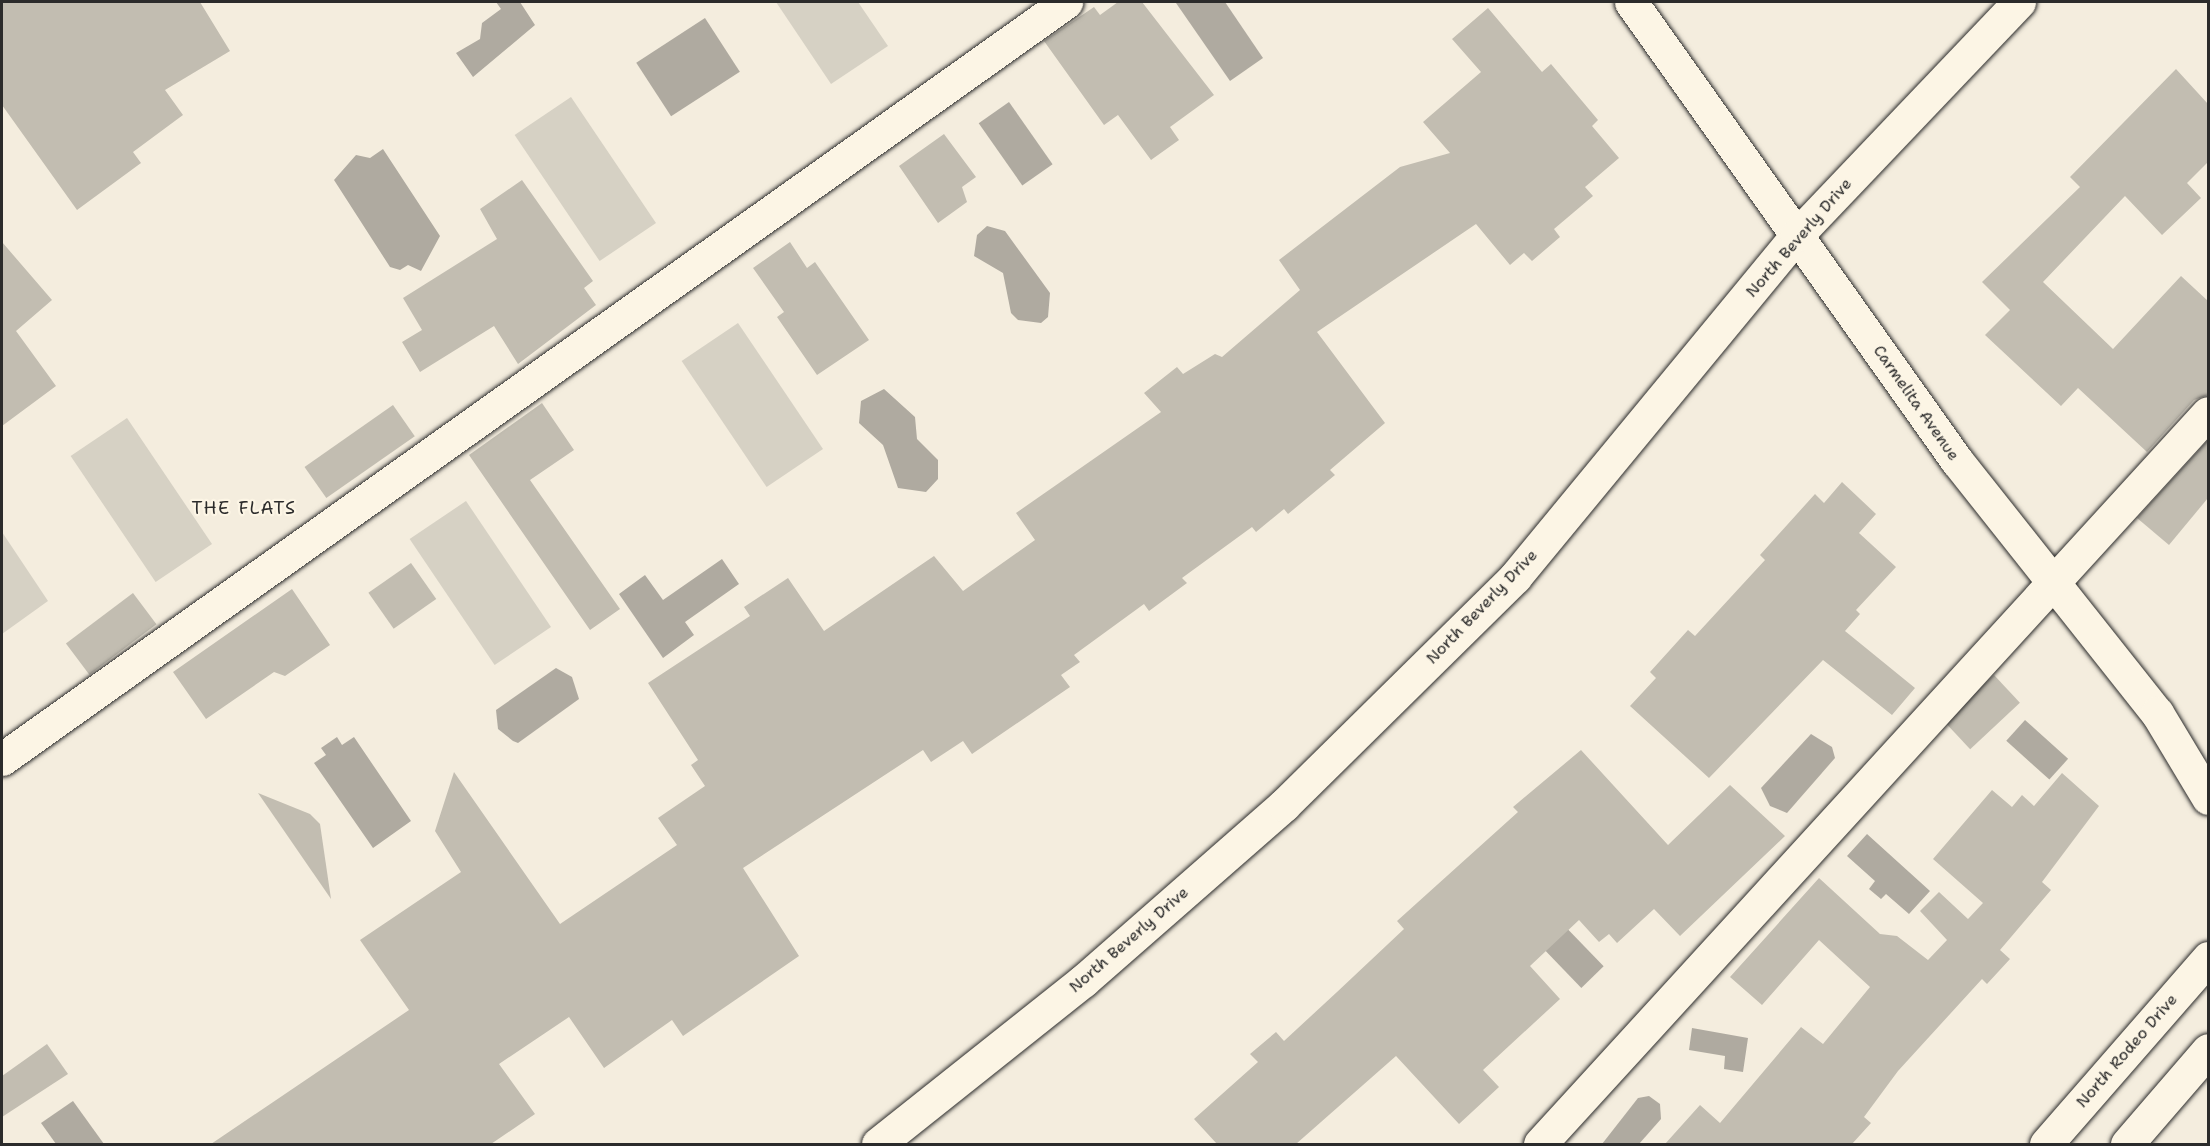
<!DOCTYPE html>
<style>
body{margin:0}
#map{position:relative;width:2210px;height:1146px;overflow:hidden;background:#f4edde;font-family:"Shantell Sans",sans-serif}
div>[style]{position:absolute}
.green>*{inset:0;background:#d6d1c4;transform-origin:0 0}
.water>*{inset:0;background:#afaaa0;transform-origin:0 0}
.building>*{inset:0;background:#c2bdb1;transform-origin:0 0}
.roads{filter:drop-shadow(0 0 2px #2b2b2b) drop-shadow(0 0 2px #2b2b2b)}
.minor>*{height:33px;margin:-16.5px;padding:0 16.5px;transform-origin:16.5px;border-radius:16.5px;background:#fcf5e5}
span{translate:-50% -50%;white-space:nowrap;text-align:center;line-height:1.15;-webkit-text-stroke:4.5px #fcf5e5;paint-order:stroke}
.street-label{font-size:16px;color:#2b2b2b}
.neighbourhood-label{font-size:18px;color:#2b2b2b;letter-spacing:1.5px}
.frame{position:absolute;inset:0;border:3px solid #2b2b2b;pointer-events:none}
</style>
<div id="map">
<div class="green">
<i style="clip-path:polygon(776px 2px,858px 2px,888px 46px,831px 84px)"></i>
<i style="left:571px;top:97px;width:152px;height:68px;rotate:56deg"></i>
<i style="left:738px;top:323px;width:152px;height:68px;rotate:56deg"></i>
<i style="left:127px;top:418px;width:152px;height:68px;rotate:56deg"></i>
<i style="left:466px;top:501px;width:152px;height:68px;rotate:56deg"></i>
<i style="clip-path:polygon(2px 532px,48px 601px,2px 634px)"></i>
</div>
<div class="water">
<i style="clip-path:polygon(496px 2px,520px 2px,535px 25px,473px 77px,456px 53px,480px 39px,482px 23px,501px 9px)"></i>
<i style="clip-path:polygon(1225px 2px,1263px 58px,1230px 81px,1176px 3px)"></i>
<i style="left:705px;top:18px;width:64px;height:82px;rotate:57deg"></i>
<i style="left:1009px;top:102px;width:76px;height:37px;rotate:55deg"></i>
<i style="clip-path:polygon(383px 149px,440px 236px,421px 271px,408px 265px,400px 270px,390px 267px,334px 180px,356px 155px,370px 158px)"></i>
<i style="clip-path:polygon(987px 226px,1005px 231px,1050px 293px,1048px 317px,1041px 323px,1018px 320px,1011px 313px,1003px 273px,974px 256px,977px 235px)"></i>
<i style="clip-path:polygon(884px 389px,915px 417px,917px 439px,938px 460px,938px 479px,926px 492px,898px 488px,883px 445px,859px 423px,861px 401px)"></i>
<i style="clip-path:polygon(722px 559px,739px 584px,685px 622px,694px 635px,663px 658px,619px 594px,645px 575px,663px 600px)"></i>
<i style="clip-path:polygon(556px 668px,572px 677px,579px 699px,518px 743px,513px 741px,498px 729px,496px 710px)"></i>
<i style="left:2025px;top:720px;width:58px;height:28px;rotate:42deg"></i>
<i style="clip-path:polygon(1811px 734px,1832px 747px,1835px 758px,1787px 813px,1770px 806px,1761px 788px)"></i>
<i style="clip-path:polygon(337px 737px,342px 745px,354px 737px,411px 821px,373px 848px,314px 763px,326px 755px,321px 748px)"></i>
<i style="clip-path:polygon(1867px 834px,1930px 891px,1909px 914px,1886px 894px,1881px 899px,1869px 889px,1875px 881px,1847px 856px)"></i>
<i style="left:1555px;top:916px;width:70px;height:31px;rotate:46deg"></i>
<i style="clip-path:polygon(1692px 1028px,1748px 1038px,1743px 1072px,1724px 1069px,1725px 1056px,1689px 1050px)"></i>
<i style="clip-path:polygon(1649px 1096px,1660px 1104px,1661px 1119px,1639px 1144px,1602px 1144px,1638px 1098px)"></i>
<i style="clip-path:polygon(73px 1101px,104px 1144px,56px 1144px,41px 1123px)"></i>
</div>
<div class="building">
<i style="clip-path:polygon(2px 2px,200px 2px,230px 51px,165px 90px,183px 115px,133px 152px,141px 163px,77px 210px,2px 105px)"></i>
<i style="clip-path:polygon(1118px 2px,1142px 2px,1214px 95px,1170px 127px,1179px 140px,1151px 160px,1118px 115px,1104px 125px,1044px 41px,1094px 7px,1100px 15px)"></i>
<i style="clip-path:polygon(1488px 8px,1542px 72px,1551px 64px,1598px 120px,1592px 126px,1619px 158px,1585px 187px,1593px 196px,1554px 229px,1560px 237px,1532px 261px,1524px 253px,1510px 265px,1476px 224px,1317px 332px,1385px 423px,1330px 470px,1335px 475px,1288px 514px,1284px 509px,1256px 532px,1252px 527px,1182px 578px,1187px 583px,1149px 611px,1144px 604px,1074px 655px,1080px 662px,1061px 675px,1070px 687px,972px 754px,963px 741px,931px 762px,923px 750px,743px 868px,799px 956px,683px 1036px,672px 1020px,604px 1068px,569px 1017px,499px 1064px,535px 1114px,491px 1144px,211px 1144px,409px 1010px,360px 940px,461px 872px,435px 831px,454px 772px,560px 924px,677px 845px,658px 818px,705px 786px,691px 765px,698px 760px,648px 683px,750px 616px,744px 607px,788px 578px,824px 631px,934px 556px,963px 591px,1035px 540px,1016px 513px,1161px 412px,1144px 393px,1177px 367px,1183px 374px,1215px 354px,1222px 357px,1300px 290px,1279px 260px,1400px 167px,1450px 153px,1423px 122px,1481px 72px,1452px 39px)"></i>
<i style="clip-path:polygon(2176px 69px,2208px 104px,2208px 162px,2187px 183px,2201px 198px,2162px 235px,2125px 196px,2043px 282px,2113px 349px,2181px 276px,2208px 301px,2208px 395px,2194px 400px,2147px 452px,2078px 388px,2061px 406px,1985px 335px,2010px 310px,1982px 282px,2080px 187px,2070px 177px)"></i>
<i style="clip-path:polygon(944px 134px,976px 177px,962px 187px,967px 202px,938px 223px,899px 166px)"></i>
<i style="clip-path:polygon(522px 180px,593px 281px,584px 288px,596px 305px,518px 364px,494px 326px,420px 372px,402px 342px,422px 330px,403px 298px,497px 239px,480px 209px)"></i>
<i style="clip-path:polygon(2px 242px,52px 300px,16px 331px,56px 386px,2px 426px)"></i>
<i style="clip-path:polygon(790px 242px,807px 268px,815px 262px,869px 340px,817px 375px,777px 317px,784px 312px,753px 268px)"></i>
<i style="clip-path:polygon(542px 403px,574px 450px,530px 480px,620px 609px,590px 630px,469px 455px)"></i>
<i style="left:393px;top:405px;width:38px;height:108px;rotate:55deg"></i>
<i style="clip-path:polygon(2208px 440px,2208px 498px,2169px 545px,2137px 518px)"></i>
<i style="clip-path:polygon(1842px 482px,1876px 514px,1859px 533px,1896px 567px,1856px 610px,1860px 614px,1845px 631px,1915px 688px,1892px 715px,1823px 660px,1709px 778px,1630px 706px,1656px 678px,1650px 672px,1688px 630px,1695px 636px,1765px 560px,1760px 555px,1815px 494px,1824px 503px)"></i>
<i style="left:411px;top:563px;width:44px;height:52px;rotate:55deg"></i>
<i style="clip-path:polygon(292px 589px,330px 645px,285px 676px,274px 672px,206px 719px,173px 672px)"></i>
<i style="left:133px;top:593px;width:39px;height:84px;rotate:53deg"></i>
<i style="left:1994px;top:675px;width:38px;height:68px;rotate:47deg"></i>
<i style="clip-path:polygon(1581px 750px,1668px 845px,1730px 785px,1785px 836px,1680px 936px,1654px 909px,1617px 943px,1609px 934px,1599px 942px,1579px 920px,1530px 966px,1560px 999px,1483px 1070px,1499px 1087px,1459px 1124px,1396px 1056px,1296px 1144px,1217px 1144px,1194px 1119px,1258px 1062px,1250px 1054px,1276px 1032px,1284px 1041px,1337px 992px,1404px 929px,1397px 921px,1518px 812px,1513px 807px)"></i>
<i style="clip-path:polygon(2062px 773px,2099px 806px,2042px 882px,2051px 890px,2000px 950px,2010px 959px,1987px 984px,1982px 979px,1898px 1071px,1864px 1117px,1871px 1123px,1852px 1144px,1665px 1144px,1700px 1105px,1720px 1123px,1801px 1027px,1823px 1044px,1870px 987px,1819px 940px,1762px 1005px,1730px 977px,1819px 878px,1880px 934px,1897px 936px,1928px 960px,1947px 940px,1920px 911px,1939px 892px,1968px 919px,1983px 903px,1933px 859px,1992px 790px,2012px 807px,2022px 795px,2034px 806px)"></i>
<i style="clip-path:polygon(258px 793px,310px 814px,320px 824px,331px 899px)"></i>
<i style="clip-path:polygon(47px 1044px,68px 1074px,2px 1117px,2px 1076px)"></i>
</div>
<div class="roads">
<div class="minor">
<i style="left:1631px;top:2px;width:563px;rotate:54.62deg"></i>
<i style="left:1957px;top:461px;width:322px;rotate:51.6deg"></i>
<i style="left:2157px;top:713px;width:99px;rotate:59deg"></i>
<i style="left:2px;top:759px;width:1306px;rotate:-35.43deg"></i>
<i style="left:878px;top:1144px;width:262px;rotate:-38.5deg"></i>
<i style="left:1083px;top:981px;width:267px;rotate:-41.2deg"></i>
<i style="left:1284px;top:805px;width:325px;rotate:-44.6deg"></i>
<i style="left:1515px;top:577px;width:443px;rotate:-50.5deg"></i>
<i style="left:1797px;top:235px;width:322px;rotate:-46.4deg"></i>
<i style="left:1540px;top:1144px;width:990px;rotate:-47.58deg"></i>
<i style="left:2046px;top:1144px;width:247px;rotate:-48.9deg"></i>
<i style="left:2127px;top:1144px;width:124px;rotate:-49.2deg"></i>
</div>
</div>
<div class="street-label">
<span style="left:1799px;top:238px;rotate:-49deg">North Beverly Drive</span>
<span style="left:1916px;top:403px;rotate:55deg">Carmelita Avenue</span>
<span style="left:1482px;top:607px;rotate:-46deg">North Beverly Drive</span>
<span style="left:1129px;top:940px;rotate:-41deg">North Beverly Drive</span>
<span style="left:2127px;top:1051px;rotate:-49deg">North Rodeo Drive</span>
</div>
<div class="neighbourhood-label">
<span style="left:244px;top:508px">THE FLATS</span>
</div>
<div class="frame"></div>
</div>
